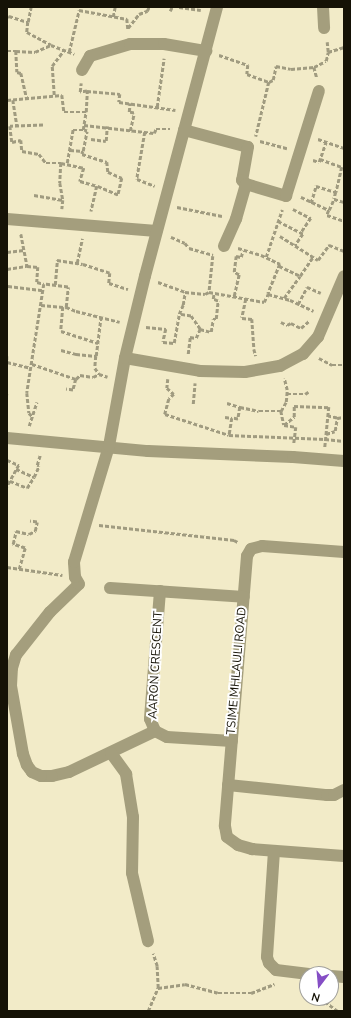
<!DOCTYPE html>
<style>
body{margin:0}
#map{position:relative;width:351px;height:1018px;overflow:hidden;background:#f2ebc8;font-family:"Nunito Sans",sans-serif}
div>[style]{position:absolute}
.path>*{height:2.5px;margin-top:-1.25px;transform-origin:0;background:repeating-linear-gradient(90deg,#a09b80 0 4px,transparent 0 6px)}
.minor>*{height:12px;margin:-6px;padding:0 6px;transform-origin:6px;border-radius:6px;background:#a49e7d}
span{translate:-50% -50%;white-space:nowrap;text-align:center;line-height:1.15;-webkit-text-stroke:4px #fff;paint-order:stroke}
.street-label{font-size:12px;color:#151206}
.frame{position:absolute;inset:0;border:8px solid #151206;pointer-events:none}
.north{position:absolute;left:299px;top:966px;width:40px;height:40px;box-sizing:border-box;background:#fff;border:1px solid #a1a09b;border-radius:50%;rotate:196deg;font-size:11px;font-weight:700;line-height:16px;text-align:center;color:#151206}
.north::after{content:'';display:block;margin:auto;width:14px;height:18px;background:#854ec5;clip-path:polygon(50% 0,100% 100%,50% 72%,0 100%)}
</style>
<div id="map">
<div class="path">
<i style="left:179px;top:7px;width:22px;rotate:8deg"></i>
<i style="left:170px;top:11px;width:4px;rotate:-63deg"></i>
<i style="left:7px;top:17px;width:2px;rotate:-27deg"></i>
<i style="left:9px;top:16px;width:20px;rotate:18deg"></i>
<i style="left:28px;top:22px;width:10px;rotate:96deg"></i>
<i style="left:27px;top:32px;width:27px;rotate:28deg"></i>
<i style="left:113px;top:17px;width:10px;rotate:-79deg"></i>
<i style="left:28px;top:22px;width:15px;rotate:-79deg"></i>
<i style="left:128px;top:28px;width:18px;rotate:-52deg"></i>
<i style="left:139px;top:14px;width:9px;rotate:-21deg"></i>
<i style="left:147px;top:11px;width:4px;rotate:-63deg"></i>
<i style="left:7px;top:51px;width:9px"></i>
<i style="left:16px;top:51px;width:21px;rotate:87deg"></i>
<i style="left:17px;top:72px;width:4px;rotate:14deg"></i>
<i style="left:21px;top:73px;width:26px;rotate:77deg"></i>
<i style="left:16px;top:51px;width:19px;rotate:3deg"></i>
<i style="left:35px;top:52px;width:17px;rotate:-24deg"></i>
<i style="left:51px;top:45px;width:25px;rotate:21deg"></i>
<i style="left:69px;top:52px;width:43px;rotate:-76.6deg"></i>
<i style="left:79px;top:10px;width:49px;rotate:10.6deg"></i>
<i style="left:127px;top:19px;width:10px;rotate:84deg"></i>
<i style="left:328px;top:52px;width:17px;rotate:-17deg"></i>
<i style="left:219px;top:55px;width:31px;rotate:19deg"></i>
<i style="left:248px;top:65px;width:9px;rotate:96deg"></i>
<i style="left:247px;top:74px;width:23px;rotate:20deg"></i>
<i style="left:269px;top:82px;width:56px;rotate:103.5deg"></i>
<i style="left:314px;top:67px;width:13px;rotate:-27deg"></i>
<i style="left:326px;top:61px;width:9px;rotate:-77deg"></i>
<i style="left:328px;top:52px;width:10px;rotate:-96deg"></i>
<i style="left:269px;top:82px;width:4px;rotate:-27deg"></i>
<i style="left:273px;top:80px;width:14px;rotate:-78deg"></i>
<i style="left:276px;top:66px;width:15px;rotate:11deg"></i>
<i style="left:291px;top:69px;width:23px;rotate:-5deg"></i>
<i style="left:314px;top:67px;width:11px;rotate:75deg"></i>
<i style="left:87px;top:91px;width:33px;rotate:5deg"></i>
<i style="left:120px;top:94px;width:8px;rotate:97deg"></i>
<i style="left:119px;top:102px;width:57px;rotate:8.1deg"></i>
<i style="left:54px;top:95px;width:29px;rotate:-94deg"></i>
<i style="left:52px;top:66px;width:20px;rotate:-53deg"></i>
<i style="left:7px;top:100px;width:55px;rotate:-5.2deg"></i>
<i style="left:62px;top:95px;width:17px;rotate:83deg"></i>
<i style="left:64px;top:112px;width:22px"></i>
<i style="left:86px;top:112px;width:21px;rotate:-87deg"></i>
<i style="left:87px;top:91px;width:7px;rotate:172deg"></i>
<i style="left:80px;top:92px;width:9px;rotate:-84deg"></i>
<i style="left:13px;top:100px;width:26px;rotate:81deg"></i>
<i style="left:157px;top:107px;width:49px;rotate:-81.9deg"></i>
<i style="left:43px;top:125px;width:33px;rotate:178deg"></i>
<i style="left:10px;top:126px;width:16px;rotate:83deg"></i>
<i style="left:12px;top:142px;width:9px;rotate:-13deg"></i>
<i style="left:21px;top:140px;width:11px;rotate:85deg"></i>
<i style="left:22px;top:151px;width:17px;rotate:10deg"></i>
<i style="left:39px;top:154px;width:11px;rotate:52deg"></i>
<i style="left:46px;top:163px;width:15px"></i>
<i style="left:61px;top:163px;width:20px;rotate:93deg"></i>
<i style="left:60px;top:183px;width:17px;rotate:80deg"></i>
<i style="left:84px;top:125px;width:70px;rotate:6.5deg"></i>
<i style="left:154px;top:133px;width:4px;rotate:-63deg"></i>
<i style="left:156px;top:129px;width:14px"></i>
<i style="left:130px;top:131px;width:18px;rotate:-77deg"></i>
<i style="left:134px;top:113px;width:5px;rotate:-169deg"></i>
<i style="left:129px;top:112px;width:9px;rotate:-84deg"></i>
<i style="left:145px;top:132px;width:48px;rotate:99.7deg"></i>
<i style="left:137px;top:179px;width:19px;rotate:21deg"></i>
<i style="left:91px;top:139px;width:15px;rotate:8deg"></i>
<i style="left:106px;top:141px;width:15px;rotate:-86deg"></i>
<i style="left:318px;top:139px;width:28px;rotate:19deg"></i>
<i style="left:260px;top:141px;width:28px;rotate:15deg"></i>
<i style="left:70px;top:150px;width:13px;rotate:4deg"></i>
<i style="left:83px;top:151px;width:20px;rotate:-79deg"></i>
<i style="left:87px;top:131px;width:3px;rotate:-162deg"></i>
<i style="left:83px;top:151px;width:3px;rotate:108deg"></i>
<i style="left:82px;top:154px;width:26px;rotate:18deg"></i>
<i style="left:107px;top:162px;width:10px;rotate:84deg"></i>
<i style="left:108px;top:172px;width:15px;rotate:23deg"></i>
<i style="left:122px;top:178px;width:17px;rotate:103deg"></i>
<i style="left:118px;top:195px;width:23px;rotate:-157deg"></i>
<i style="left:320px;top:159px;width:23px;rotate:20deg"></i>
<i style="left:342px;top:167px;width:26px;rotate:103deg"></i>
<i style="left:313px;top:160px;width:6px;rotate:18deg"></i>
<i style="left:319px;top:162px;width:21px;rotate:-71deg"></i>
<i style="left:61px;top:163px;width:24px;rotate:12deg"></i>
<i style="left:84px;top:168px;width:14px;rotate:107deg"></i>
<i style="left:80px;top:181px;width:18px;rotate:16deg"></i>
<i style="left:97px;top:186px;width:26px;rotate:103deg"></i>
<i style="left:67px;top:163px;width:34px;rotate:-80deg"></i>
<i style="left:73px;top:130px;width:10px"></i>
<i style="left:83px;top:130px;width:18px;rotate:-81deg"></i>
<i style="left:34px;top:195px;width:29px;rotate:10deg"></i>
<i style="left:63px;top:200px;width:9px;rotate:96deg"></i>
<i style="left:301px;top:197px;width:31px;rotate:25deg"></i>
<i style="left:329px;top:210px;width:5px;rotate:112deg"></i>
<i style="left:327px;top:215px;width:18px;rotate:19deg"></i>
<i style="left:311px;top:203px;width:18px;rotate:-74deg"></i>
<i style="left:316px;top:186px;width:21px;rotate:17deg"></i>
<i style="left:336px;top:192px;width:7px;rotate:106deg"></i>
<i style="left:177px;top:207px;width:46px;rotate:11.3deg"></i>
<i style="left:293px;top:209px;width:20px;rotate:27deg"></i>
<i style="left:311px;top:218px;width:18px;rotate:124deg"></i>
<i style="left:329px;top:210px;width:12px;rotate:-66deg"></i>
<i style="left:334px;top:199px;width:10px;rotate:17deg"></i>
<i style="left:278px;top:221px;width:28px;rotate:27deg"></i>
<i style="left:303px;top:234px;width:14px;rotate:124deg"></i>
<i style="left:21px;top:234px;width:33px;rotate:79deg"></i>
<i style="left:27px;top:266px;width:11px;rotate:5deg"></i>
<i style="left:38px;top:267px;width:15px;rotate:94deg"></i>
<i style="left:37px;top:282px;width:7px;rotate:16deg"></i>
<i style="left:44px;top:284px;width:110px;rotate:98.9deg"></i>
<i style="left:27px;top:393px;width:20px;rotate:84deg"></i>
<i style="left:29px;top:413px;width:4px;rotate:45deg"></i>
<i style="left:280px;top:236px;width:45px;rotate:32.3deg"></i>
<i style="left:318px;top:260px;width:19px;rotate:-54deg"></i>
<i style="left:329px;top:245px;width:16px;rotate:22deg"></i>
<i style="left:171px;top:237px;width:15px;rotate:23deg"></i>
<i style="left:185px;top:243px;width:6px;rotate:51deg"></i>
<i style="left:189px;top:248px;width:25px;rotate:16deg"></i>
<i style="left:238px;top:248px;width:24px;rotate:17deg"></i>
<i style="left:261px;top:255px;width:21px;rotate:25deg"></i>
<i style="left:280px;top:264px;width:32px;rotate:112deg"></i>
<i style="left:7px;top:252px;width:17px;rotate:-7deg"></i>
<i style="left:213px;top:256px;width:36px;rotate:96deg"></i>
<i style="left:209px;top:292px;width:56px;rotate:10.3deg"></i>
<i style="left:264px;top:302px;width:9px;rotate:-63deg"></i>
<i style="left:268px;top:294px;width:23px;rotate:15deg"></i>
<i style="left:290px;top:300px;width:26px;rotate:25deg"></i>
<i style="left:266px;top:257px;width:50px;rotate:-71.2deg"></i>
<i style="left:77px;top:263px;width:25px;rotate:-78deg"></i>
<i style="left:279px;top:266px;width:23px;rotate:25deg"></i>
<i style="left:300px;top:276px;width:23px;rotate:-56deg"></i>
<i style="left:7px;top:269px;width:20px;rotate:-9deg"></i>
<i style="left:158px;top:282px;width:29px;rotate:20deg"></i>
<i style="left:55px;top:285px;width:25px;rotate:-85deg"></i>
<i style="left:57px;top:260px;width:26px;rotate:9deg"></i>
<i style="left:83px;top:264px;width:28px;rotate:18deg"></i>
<i style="left:110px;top:273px;width:10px;rotate:96deg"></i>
<i style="left:109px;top:283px;width:20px;rotate:18deg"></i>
<i style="left:8px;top:286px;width:35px;rotate:7deg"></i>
<i style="left:234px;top:296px;width:22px;rotate:-77deg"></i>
<i style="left:239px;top:275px;width:6px;rotate:-149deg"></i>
<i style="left:234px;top:272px;width:16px;rotate:-83deg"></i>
<i style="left:236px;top:256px;width:5px;rotate:11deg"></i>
<i style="left:241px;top:257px;width:7px;rotate:-74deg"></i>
<i style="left:284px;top:298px;width:27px;rotate:-54deg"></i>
<i style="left:246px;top:299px;width:19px;rotate:102deg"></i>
<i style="left:242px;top:318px;width:10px;rotate:6deg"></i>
<i style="left:252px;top:319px;width:30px;rotate:86deg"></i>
<i style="left:254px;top:349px;width:7px;rotate:74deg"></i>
<i style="left:298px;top:304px;width:19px;rotate:-62deg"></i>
<i style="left:307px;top:287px;width:15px;rotate:23deg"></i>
<i style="left:41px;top:305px;width:25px;rotate:5deg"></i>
<i style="left:66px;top:307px;width:20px;rotate:-84deg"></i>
<i style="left:68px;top:287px;width:24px;rotate:-173deg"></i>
<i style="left:63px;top:307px;width:24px;rotate:95deg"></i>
<i style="left:61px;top:331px;width:39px;rotate:18deg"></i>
<i style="left:66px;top:307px;width:11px;rotate:22deg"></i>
<i style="left:76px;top:311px;width:45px;rotate:14deg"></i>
<i style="left:281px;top:322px;width:7px;rotate:27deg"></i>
<i style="left:287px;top:325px;width:4px;rotate:-27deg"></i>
<i style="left:291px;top:323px;width:11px;rotate:27deg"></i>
<i style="left:301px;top:328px;width:11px;rotate:-41deg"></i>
<i style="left:146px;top:327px;width:20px;rotate:6deg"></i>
<i style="left:166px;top:329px;width:13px;rotate:103deg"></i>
<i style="left:163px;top:342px;width:11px;rotate:5deg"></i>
<i style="left:174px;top:343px;width:29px;rotate:-80deg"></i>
<i style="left:200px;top:329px;width:11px;rotate:15deg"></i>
<i style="left:211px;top:332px;width:13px;rotate:-81deg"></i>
<i style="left:213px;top:319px;width:3px"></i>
<i style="left:216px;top:319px;width:18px;rotate:-84deg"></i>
<i style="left:218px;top:301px;width:5px;rotate:-158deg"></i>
<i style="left:213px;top:299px;width:6px;rotate:-81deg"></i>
<i style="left:61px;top:350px;width:16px;rotate:15deg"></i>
<i style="left:76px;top:354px;width:20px;rotate:6deg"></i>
<i style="left:96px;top:356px;width:12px;rotate:95deg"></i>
<i style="left:95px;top:368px;width:7px;rotate:56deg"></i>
<i style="left:188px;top:354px;width:17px;rotate:-83deg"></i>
<i style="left:190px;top:337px;width:6px;rotate:9deg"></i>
<i style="left:196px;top:338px;width:10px;rotate:-66deg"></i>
<i style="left:200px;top:329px;width:16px;rotate:-125deg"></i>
<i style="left:191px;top:316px;width:12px;rotate:-171deg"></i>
<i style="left:179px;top:314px;width:10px;rotate:-66deg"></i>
<i style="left:183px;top:305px;width:13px;rotate:-81deg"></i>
<i style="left:185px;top:292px;width:20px;rotate:6deg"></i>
<i style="left:205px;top:294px;width:4px;rotate:-27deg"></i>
<i style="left:7px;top:356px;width:6px;rotate:90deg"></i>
<i style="left:7px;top:362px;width:25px;rotate:14deg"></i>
<i style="left:96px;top:356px;width:38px;rotate:-83deg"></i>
<i style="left:319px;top:358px;width:15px;rotate:28deg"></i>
<i style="left:332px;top:365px;width:12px"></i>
<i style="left:32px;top:364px;width:46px;rotate:18.8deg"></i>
<i style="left:76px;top:379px;width:11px;rotate:105deg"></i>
<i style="left:73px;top:390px;width:7px;rotate:-172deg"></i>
<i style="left:76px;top:379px;width:6px;rotate:-45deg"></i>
<i style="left:80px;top:375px;width:13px;rotate:9deg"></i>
<i style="left:93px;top:377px;width:7px;rotate:-27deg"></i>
<i style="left:99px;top:374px;width:9px;rotate:18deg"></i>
<i style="left:168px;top:379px;width:9px;rotate:96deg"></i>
<i style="left:167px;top:388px;width:9px;rotate:41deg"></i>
<i style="left:174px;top:394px;width:7px;rotate:135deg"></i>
<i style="left:169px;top:399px;width:16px;rotate:105deg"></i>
<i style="left:165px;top:414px;width:67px;rotate:18.2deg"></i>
<i style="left:229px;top:435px;width:96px;rotate:2.4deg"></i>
<i style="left:325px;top:439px;width:19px;rotate:6deg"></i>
<i style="left:7px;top:394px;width:1px;rotate:90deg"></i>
<i style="left:287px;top:394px;width:18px"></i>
<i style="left:305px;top:394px;width:4px;rotate:-34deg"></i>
<i style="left:227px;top:403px;width:14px;rotate:17deg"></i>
<i style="left:240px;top:407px;width:12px;rotate:99deg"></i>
<i style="left:238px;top:419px;width:6px;rotate:-171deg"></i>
<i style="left:193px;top:404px;width:21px;rotate:-85deg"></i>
<i style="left:240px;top:407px;width:19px;rotate:12deg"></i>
<i style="left:259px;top:411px;width:22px"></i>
<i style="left:281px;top:411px;width:14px;rotate:78deg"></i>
<i style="left:284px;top:425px;width:12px;rotate:9deg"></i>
<i style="left:296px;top:427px;width:16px;rotate:97deg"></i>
<i style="left:281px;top:411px;width:10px;rotate:-61deg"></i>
<i style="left:286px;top:402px;width:12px;rotate:-85deg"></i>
<i style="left:287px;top:390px;width:12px;rotate:-104deg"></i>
<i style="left:225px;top:417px;width:7px;rotate:8deg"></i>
<i style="left:232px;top:418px;width:18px;rotate:99deg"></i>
<i style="left:337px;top:418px;width:7px;rotate:-8deg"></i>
<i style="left:284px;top:425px;width:13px;rotate:-39deg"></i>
<i style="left:294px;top:417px;width:11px;rotate:-90deg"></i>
<i style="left:294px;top:406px;width:35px;rotate:2deg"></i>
<i style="left:329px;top:407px;width:40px;rotate:95.7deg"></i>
<i style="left:29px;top:426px;width:25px;rotate:-72deg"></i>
<i style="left:326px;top:434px;width:9px;rotate:-18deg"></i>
<i style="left:335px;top:431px;width:13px;rotate:-81deg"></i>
<i style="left:337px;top:418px;width:9px;rotate:-167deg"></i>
<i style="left:7px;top:460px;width:13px;rotate:23deg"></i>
<i style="left:19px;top:465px;width:25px;rotate:119deg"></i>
<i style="left:16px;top:469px;width:20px;rotate:24deg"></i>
<i style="left:34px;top:477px;width:12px;rotate:-66deg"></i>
<i style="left:39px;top:466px;width:2px;rotate:-153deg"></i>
<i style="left:37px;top:465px;width:10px;rotate:-73deg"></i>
<i style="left:10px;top:481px;width:18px;rotate:22deg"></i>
<i style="left:27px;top:488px;width:13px;rotate:-58deg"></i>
<i style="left:99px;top:525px;width:136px;rotate:6.3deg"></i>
<i style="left:234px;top:540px;width:4px;rotate:27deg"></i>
<i style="left:7px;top:567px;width:56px;rotate:8.3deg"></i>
<i style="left:19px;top:569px;width:22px;rotate:-74deg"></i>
<i style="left:25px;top:548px;width:13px;rotate:-162deg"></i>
<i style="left:13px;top:544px;width:13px;rotate:-77deg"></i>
<i style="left:16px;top:531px;width:13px;rotate:13deg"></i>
<i style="left:29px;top:534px;width:7px;rotate:-27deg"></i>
<i style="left:35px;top:531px;width:9px;rotate:-77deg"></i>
<i style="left:37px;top:522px;width:7px;rotate:-172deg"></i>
<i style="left:158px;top:988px;width:27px;rotate:-8deg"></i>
<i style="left:185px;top:984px;width:34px;rotate:15deg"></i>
<i style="left:218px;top:993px;width:33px"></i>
<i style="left:251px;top:993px;width:25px;rotate:-21deg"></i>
<i style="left:320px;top:998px;width:22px;rotate:36deg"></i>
<i style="left:148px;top:1011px;width:25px;rotate:-67deg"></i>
<i style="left:158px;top:988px;width:22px;rotate:-93deg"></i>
<i style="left:157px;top:966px;width:13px;rotate:-108deg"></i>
</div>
<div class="minor">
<i style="left:323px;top:7px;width:21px;rotate:87deg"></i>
<i style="left:82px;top:70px;width:16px;rotate:-60deg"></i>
<i style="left:90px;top:56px;width:42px;rotate:-16.7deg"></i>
<i style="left:130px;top:44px;width:34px"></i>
<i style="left:164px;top:44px;width:43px;rotate:9.5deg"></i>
<i style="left:184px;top:130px;width:66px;rotate:14.9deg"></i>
<i style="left:248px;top:147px;width:34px;rotate:100deg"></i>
<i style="left:242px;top:180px;width:6px;rotate:45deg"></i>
<i style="left:246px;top:184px;width:42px;rotate:16.7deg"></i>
<i style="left:286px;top:196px;width:110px;rotate:-72.6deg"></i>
<i style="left:7px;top:219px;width:150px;rotate:4.6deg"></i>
<i style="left:224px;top:246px;width:30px;rotate:-66deg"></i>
<i style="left:236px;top:219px;width:36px;rotate:-74deg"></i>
<i style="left:125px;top:358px;width:76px;rotate:9.8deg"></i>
<i style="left:200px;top:371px;width:45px;rotate:1.3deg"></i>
<i style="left:245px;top:372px;width:36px;rotate:-10deg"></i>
<i style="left:280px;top:366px;width:26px;rotate:-28deg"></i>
<i style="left:303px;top:354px;width:23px;rotate:-49deg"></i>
<i style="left:318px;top:337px;width:66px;rotate:-66.9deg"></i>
<i style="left:7px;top:438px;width:142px;rotate:5.3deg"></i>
<i style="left:148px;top:451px;width:145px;rotate:2.4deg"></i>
<i style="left:293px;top:457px;width:51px;rotate:4.5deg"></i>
<i style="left:344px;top:552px;width:82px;rotate:-175.8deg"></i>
<i style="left:262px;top:546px;width:11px;rotate:165deg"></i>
<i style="left:251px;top:549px;width:8px;rotate:120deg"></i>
<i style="left:247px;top:556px;width:271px;rotate:94.7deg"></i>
<i style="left:225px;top:826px;width:11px;rotate:80deg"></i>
<i style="left:227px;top:837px;width:14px;rotate:36deg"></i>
<i style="left:238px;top:845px;width:15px;rotate:16deg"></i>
<i style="left:252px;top:849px;width:92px;rotate:4.4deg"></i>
<i style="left:110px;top:588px;width:134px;rotate:3.8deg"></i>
<i style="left:160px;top:591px;width:128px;rotate:94.5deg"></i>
<i style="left:150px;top:719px;width:13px;rotate:67deg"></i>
<i style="left:155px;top:731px;width:13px;rotate:27deg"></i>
<i style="left:167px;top:737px;width:65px;rotate:3.5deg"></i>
<i style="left:155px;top:731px;width:95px;rotate:154.5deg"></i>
<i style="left:69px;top:772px;width:17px;rotate:167deg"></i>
<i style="left:52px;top:776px;width:11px;rotate:180deg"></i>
<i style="left:41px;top:776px;width:10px;rotate:-156deg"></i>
<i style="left:32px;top:772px;width:9px;rotate:-126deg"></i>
<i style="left:27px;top:765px;width:12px;rotate:-110deg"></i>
<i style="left:23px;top:754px;width:69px;rotate:-100deg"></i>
<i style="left:11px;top:686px;width:18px;rotate:-87deg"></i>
<i style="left:12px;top:668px;width:14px;rotate:-73deg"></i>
<i style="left:16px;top:655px;width:55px;rotate:-51.7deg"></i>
<i style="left:50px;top:612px;width:40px;rotate:-44deg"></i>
<i style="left:79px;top:584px;width:8px;rotate:-120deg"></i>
<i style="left:75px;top:577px;width:15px;rotate:-94deg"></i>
<i style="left:74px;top:562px;width:121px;rotate:-73.2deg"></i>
<i style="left:109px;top:446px;width:89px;rotate:-79.7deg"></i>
<i style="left:125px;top:358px;width:84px;rotate:-76.3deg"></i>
<i style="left:145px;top:276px;width:278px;rotate:-75deg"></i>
<i style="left:111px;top:753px;width:26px;rotate:54deg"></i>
<i style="left:126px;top:774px;width:44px;rotate:80.8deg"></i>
<i style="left:133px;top:817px;width:56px;rotate:91deg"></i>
<i style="left:132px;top:873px;width:70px;rotate:76.8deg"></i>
<i style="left:228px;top:785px;width:100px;rotate:5.8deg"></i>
<i style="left:327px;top:795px;width:7px"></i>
<i style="left:334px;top:795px;width:11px;rotate:-27deg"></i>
<i style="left:274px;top:851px;width:106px;rotate:93.8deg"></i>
<i style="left:267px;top:957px;width:6px;rotate:72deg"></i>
<i style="left:269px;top:963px;width:10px;rotate:45deg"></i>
<i style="left:276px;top:970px;width:33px;rotate:7deg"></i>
<i style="left:331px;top:976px;width:13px;rotate:4deg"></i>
</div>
<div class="street-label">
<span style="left:156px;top:665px;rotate:-87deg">AARON CRESCENT</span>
<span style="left:237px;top:671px;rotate:-85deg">TSIME MHLAULI ROAD</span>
</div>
<div class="frame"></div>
<div class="north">N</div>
</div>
